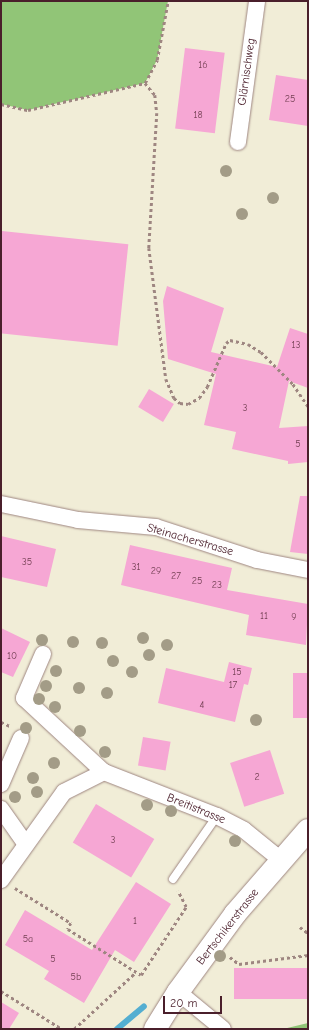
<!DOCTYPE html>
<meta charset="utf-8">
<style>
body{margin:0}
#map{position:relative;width:309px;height:1030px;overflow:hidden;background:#f1edd7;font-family:"Comic Neue",sans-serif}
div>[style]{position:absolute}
.green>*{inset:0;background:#91c577}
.stream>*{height:6px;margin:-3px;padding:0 3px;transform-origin:3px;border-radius:3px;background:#54aed1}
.building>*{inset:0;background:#f6a7d4;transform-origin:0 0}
.path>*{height:2.5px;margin-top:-1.25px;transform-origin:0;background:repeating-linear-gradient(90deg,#9e8681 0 3px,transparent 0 6px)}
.roads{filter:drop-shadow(0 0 1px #9e8681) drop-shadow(0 0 1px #9e8681)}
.lane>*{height:8px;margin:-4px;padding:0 4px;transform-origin:4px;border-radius:4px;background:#fff}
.street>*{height:16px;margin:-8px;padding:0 8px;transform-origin:8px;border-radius:8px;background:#fff}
.secondary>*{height:22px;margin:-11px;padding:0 11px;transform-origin:11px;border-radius:11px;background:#fff}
.trees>*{width:12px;height:12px;margin:-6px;border-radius:50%;background:#a39c87}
span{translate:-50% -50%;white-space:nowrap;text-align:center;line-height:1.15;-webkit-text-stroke:3px #fff;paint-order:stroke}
.number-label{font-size:10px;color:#754155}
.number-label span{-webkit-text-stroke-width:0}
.street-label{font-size:12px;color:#4a1f2b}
.frame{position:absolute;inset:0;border:2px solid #4a1f2b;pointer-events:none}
.scale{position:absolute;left:163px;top:996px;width:59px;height:18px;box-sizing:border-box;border:2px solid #4a1f2b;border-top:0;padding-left:5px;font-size:12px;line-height:14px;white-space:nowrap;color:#4a1f2b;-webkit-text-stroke:3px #fff;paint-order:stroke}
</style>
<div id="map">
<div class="green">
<i style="clip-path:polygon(1px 1px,168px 1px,157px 60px,145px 83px,28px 110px,1px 104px)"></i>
<i style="clip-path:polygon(308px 1023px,308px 1029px,283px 1029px)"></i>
</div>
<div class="stream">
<i style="left:117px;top:1029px;width:35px;rotate:-40deg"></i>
</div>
<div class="building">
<i style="left:185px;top:48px;width:40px;height:81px;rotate:7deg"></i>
<i style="clip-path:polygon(276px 75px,308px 80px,308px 126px,269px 120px)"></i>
<i style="left:2px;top:231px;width:127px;height:102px;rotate:6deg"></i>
<i style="clip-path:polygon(167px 286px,224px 308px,211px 352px,277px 367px,290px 328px,308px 334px,308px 388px,289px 381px,279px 428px,308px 426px,308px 462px,288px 464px,288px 461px,232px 449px,236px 432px,204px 425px,216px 374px,168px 359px,163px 301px)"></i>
<i style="left:149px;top:389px;width:29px;height:21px;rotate:31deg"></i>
<i style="clip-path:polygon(300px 496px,308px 496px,308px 554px,290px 552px)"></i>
<i style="clip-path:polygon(1px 536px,56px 549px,47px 587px,1px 577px)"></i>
<i style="clip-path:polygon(130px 545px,232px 568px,227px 590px,308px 604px,306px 645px,246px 635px,249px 615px,121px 585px)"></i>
<i style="clip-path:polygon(1px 628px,30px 642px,13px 677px,1px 672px)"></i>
<i style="clip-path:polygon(229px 662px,252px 668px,248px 685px,244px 684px,235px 722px,158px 703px,166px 668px,224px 682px)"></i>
<i style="left:293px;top:673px;width:15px;height:45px"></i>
<i style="left:143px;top:737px;width:28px;height:29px;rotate:10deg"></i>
<i style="left:270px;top:750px;width:46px;height:42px;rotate:72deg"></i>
<i style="left:96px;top:804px;width:68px;height:45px;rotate:31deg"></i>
<i style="clip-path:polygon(136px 882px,171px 904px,134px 962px,115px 950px,84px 1003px,44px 979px,49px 971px,5px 945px,25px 910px,92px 950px)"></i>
<i style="left:308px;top:968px;width:31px;height:74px;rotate:90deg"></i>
<i style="clip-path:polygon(1px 1002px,19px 1013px,9px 1029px,1px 1029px)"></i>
</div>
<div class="path">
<i style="left:145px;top:83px;width:16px;rotate:50deg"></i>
<i style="left:155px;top:95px;width:18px;rotate:84deg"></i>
<i style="left:157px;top:113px;width:135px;rotate:93.4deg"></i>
<i style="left:149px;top:248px;width:132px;rotate:82.6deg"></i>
<i style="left:166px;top:379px;width:21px;rotate:67deg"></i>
<i style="left:174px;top:398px;width:8px;rotate:40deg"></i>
<i style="left:180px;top:403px;width:8px;rotate:7deg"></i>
<i style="left:188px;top:404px;width:13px;rotate:-29deg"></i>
<i style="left:199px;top:398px;width:14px;rotate:-54deg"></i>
<i style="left:207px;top:387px;width:48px;rotate:-66.6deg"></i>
<i style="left:226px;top:343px;width:5px;rotate:-37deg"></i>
<i style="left:230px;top:340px;width:18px;rotate:13deg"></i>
<i style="left:248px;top:344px;width:15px;rotate:32deg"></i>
<i style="left:261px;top:352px;width:45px;rotate:45deg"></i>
<i style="left:293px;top:384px;width:27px;rotate:56deg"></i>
<i style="left:1px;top:104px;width:28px;rotate:13deg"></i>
<i style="left:28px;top:110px;width:120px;rotate:-13deg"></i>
<i style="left:145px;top:83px;width:26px;rotate:-62deg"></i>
<i style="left:157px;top:60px;width:60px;rotate:-79.4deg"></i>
<i style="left:1px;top:722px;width:10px;rotate:24deg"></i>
<i style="left:15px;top:888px;width:66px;rotate:32deg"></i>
<i style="left:71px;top:923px;width:7px;rotate:117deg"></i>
<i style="left:68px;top:929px;width:86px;rotate:32.2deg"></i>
<i style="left:141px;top:975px;width:82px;rotate:-56.5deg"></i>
<i style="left:186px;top:907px;width:18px;rotate:-117deg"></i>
<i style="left:300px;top:927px;width:10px;rotate:37deg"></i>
<i style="left:230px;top:957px;width:11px;rotate:38deg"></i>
<i style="left:239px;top:964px;width:70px;rotate:-7.4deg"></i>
<i style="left:1px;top:991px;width:72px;rotate:31.9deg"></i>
<i style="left:74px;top:1029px;width:84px;rotate:-42.6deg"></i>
</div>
<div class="roads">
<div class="lane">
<i style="left:173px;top:879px;width:77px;rotate:-55.1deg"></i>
</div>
<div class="street">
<i style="left:238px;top:142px;width:142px;rotate:-82.3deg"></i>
<i style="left:1px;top:504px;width:79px;rotate:11.7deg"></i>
<i style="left:78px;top:520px;width:78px;rotate:5.1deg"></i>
<i style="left:156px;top:527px;width:106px;rotate:18.1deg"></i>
<i style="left:257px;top:560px;width:52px;rotate:11.1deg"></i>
<i style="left:43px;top:654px;width:48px;rotate:113.4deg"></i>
<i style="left:24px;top:698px;width:109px;rotate:42.8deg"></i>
<i style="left:1px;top:784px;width:50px;rotate:-66.5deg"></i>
<i style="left:1px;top:809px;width:42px;rotate:54.8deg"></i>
<i style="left:1px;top:880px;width:108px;rotate:-54.4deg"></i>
<i style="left:64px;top:792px;width:45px;rotate:-26.6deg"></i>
<i style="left:104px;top:772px;width:121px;rotate:21.3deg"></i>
<i style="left:217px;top:816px;width:30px;rotate:27deg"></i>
<i style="left:244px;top:830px;width:48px;rotate:39deg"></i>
<i style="left:178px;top:992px;width:58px;rotate:39.4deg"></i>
</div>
<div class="secondary">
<i style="left:155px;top:1029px;width:44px;rotate:-58.1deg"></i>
<i style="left:178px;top:992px;width:97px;rotate:-53.8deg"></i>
<i style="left:235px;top:914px;width:111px;rotate:-49deg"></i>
</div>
</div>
<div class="trees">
<i style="left:226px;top:171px"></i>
<i style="left:273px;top:198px"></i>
<i style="left:242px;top:214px"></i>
<i style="left:143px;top:638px"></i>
<i style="left:42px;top:640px"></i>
<i style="left:73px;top:642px"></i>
<i style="left:102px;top:643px"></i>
<i style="left:167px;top:645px"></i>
<i style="left:149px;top:655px"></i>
<i style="left:113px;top:661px"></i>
<i style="left:56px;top:671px"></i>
<i style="left:132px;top:672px"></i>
<i style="left:46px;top:686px"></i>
<i style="left:79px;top:688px"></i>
<i style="left:107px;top:693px"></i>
<i style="left:39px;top:699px"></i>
<i style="left:55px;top:707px"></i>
<i style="left:256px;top:720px"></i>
<i style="left:26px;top:728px"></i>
<i style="left:80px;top:731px"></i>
<i style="left:105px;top:752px"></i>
<i style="left:54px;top:763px"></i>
<i style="left:33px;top:778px"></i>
<i style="left:37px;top:792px"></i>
<i style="left:15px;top:797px"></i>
<i style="left:147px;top:805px"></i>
<i style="left:171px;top:811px"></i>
<i style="left:235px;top:841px"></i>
<i style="left:220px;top:956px"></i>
</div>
<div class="number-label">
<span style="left:203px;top:66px">16</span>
<span style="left:290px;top:100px">25</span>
<span style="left:198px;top:116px">18</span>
<span style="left:296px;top:346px">13</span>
<span style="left:245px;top:409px">3</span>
<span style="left:298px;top:445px">5</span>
<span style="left:27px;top:563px">35</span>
<span style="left:136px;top:568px">31</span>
<span style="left:156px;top:572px">29</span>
<span style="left:176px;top:577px">27</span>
<span style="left:197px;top:582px">25</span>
<span style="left:217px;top:586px">23</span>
<span style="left:264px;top:617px">11</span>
<span style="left:294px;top:618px">9</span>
<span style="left:12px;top:657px">10</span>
<span style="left:237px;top:673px">15</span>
<span style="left:233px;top:686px">17</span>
<span style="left:202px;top:706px">4</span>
<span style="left:257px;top:778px">2</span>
<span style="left:113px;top:841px">3</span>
<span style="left:135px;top:922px">1</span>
<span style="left:28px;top:940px">5a</span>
<span style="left:53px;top:960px">5</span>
<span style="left:76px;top:978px">5b</span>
</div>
<div class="street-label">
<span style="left:247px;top:72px;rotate:-82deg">Glärnischweg</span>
<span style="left:190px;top:540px;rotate:16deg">Steinacherstrasse</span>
<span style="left:196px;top:809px;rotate:22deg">Breitistrasse</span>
<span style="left:228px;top:927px;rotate:-52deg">Bertschikerstrasse</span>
</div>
<div class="frame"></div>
<div class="scale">20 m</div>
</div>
